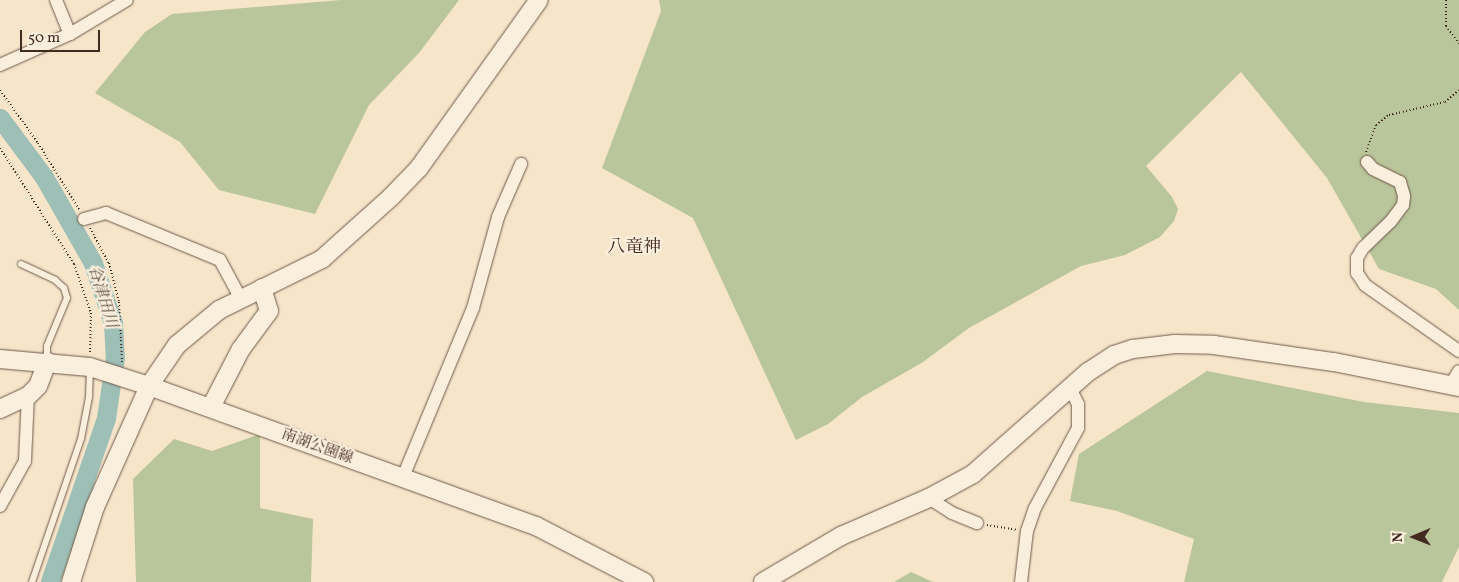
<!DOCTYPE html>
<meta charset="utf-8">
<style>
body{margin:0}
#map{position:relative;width:1459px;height:582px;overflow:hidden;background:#f7e5ca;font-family:Vollkorn,"Noto Serif JP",serif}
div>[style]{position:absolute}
.green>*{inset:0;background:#b9c59a}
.river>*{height:19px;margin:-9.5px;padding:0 9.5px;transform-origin:9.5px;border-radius:9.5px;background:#9dbfb6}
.path>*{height:2px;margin-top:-1px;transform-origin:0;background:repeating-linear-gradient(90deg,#432a20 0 1px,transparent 0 3.5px)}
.roads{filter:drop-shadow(0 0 1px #70594a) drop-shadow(0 0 1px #70594a)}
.lane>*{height:6px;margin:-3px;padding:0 3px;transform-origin:3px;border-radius:3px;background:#faeedd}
.street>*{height:12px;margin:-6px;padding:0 6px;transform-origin:6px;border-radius:6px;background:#faeedd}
.secondary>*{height:18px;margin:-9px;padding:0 9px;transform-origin:9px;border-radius:9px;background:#faeedd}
span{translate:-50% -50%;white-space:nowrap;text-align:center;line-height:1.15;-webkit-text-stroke:4.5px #faeedd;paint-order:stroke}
.street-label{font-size:15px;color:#432a20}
.water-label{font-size:16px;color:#5a4f46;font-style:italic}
.quarter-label{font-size:18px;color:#432a20}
.north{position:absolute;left:1389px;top:512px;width:50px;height:50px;-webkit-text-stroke:4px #faeedd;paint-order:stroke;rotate:269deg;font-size:14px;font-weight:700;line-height:20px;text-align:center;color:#432a20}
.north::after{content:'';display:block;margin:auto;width:18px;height:22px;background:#432a20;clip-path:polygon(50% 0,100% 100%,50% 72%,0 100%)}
.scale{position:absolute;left:20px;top:30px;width:80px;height:22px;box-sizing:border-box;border:2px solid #432a20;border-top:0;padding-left:6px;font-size:15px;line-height:18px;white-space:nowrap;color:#432a20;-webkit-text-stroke:4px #faeedd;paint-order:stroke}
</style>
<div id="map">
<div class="green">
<i style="clip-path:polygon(341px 0,459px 0,419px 53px,369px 105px,315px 214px,219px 190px,180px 142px,95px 93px,145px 32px,172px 14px)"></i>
<i style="clip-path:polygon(659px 0,1459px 0,1459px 310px,1436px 289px,1379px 269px,1327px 178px,1241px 72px,1146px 166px,1172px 197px,1178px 209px,1174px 221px,1160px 237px,1125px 255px,1081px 266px,969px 328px,923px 362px,862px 397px,828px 424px,796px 440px,693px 218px,602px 168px,661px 11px)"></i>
<i style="clip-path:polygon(1207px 371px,1364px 402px,1459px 413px,1459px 547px,1442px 582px,1184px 582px,1194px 539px,1117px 511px,1070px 501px,1079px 454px)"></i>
<i style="clip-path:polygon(260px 434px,260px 508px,313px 519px,311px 582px,136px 582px,133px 479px,174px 439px,212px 451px)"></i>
<i style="clip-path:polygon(911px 572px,933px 582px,894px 582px)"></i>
</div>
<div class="river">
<i style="left:0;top:118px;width:74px;rotate:53.3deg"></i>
<i style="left:44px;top:177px;width:99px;rotate:60.3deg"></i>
<i style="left:93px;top:263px;width:63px;rotate:71.6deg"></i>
<i style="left:113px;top:323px;width:34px;rotate:87deg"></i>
<i style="left:115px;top:357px;width:62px;rotate:98.4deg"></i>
<i style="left:106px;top:418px;width:173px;rotate:108.9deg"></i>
</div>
<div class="path">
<i style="left:1446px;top:0;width:26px;rotate:90deg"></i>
<i style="left:1446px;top:26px;width:22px;rotate:54deg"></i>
<i style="left:0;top:90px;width:65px;rotate:54.4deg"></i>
<i style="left:38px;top:143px;width:78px;rotate:58.2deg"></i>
<i style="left:0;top:148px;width:138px;rotate:57.5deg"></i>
<i style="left:74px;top:264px;width:52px;rotate:70.9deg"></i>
<i style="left:91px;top:313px;width:41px;rotate:91.4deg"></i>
<i style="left:1366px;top:152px;width:29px;rotate:-70deg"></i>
<i style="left:1376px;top:125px;width:16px;rotate:-38deg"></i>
<i style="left:1389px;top:115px;width:57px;rotate:-13.1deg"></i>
<i style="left:1445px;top:102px;width:18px;rotate:-41deg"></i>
<i style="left:90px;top:228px;width:40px;rotate:62deg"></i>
<i style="left:109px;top:263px;width:40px;rotate:75.6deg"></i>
<i style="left:119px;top:302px;width:60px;rotate:87.1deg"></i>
<i style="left:987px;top:525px;width:30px;rotate:9deg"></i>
</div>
<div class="roads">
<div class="lane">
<i style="left:21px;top:264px;width:38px;rotate:25deg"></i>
<i style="left:55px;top:280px;width:12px;rotate:42deg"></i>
<i style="left:64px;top:288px;width:10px;rotate:73deg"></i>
<i style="left:67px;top:298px;width:52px;rotate:112.6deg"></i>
<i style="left:47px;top:346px;width:15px;rotate:90deg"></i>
<i style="left:32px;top:582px;width:151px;rotate:-71.1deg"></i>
<i style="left:81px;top:439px;width:43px;rotate:-79.2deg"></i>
<i style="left:89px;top:397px;width:27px;rotate:-88deg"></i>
</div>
<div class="street">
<i style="left:56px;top:0;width:37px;rotate:68deg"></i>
<i style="left:0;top:65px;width:77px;rotate:-23.9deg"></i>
<i style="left:70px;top:34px;width:66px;rotate:-30.8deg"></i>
<i style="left:1367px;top:162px;width:9px;rotate:49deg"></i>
<i style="left:1373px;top:169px;width:30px;rotate:26deg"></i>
<i style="left:1400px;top:182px;width:15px;rotate:74deg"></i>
<i style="left:1404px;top:196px;width:9px;rotate:96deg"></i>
<i style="left:1403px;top:205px;width:21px;rotate:127deg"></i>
<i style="left:1390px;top:222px;width:37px;rotate:136deg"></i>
<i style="left:1363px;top:248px;width:12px;rotate:121deg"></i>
<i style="left:1357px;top:258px;width:15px;rotate:90deg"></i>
<i style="left:1357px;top:273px;width:14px;rotate:56deg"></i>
<i style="left:1365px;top:285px;width:115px;rotate:35.1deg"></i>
<i style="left:84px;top:219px;width:23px;rotate:-15deg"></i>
<i style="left:106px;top:213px;width:123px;rotate:22.4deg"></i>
<i style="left:220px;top:260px;width:44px;rotate:61.7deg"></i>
<i style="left:1450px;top:386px;width:17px;rotate:-59deg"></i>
<i style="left:403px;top:477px;width:183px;rotate:-67.5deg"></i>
<i style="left:473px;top:308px;width:94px;rotate:-74.6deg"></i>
<i style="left:498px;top:217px;width:58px;rotate:-66.5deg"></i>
<i style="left:929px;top:498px;width:27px;rotate:33deg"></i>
<i style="left:952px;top:513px;width:27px;rotate:22deg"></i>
<i style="left:0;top:506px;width:51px;rotate:-60.9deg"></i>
<i style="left:25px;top:461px;width:65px;rotate:-87.4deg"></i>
<i style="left:1021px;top:582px;width:51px;rotate:-83.3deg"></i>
<i style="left:1027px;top:531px;width:24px;rotate:-71deg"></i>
<i style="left:1035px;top:508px;width:91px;rotate:-61.7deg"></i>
<i style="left:1078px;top:428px;width:24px;rotate:-90deg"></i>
<i style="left:1078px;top:404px;width:18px;rotate:-117deg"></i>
</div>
<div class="secondary">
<i style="left:0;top:359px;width:90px;rotate:5.1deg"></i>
<i style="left:90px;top:367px;width:62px;rotate:17.9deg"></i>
<i style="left:149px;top:386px;width:412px;rotate:19.9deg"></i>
<i style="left:536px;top:526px;width:122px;rotate:27.4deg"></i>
<i style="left:211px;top:407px;width:65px;rotate:-62.7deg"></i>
<i style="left:241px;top:349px;width:47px;rotate:-53.6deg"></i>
<i style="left:269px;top:311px;width:24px;rotate:-107deg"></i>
<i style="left:0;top:409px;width:31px;rotate:-25deg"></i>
<i style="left:28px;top:396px;width:14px;rotate:-45deg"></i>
<i style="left:38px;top:386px;width:26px;rotate:-69deg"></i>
<i style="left:71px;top:582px;width:79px;rotate:-72.3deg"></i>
<i style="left:95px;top:507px;width:133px;rotate:-65.9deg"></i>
<i style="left:149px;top:386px;width:50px;rotate:-55.7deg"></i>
<i style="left:177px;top:345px;width:55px;rotate:-39.8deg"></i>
<i style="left:219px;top:310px;width:115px;rotate:-26.3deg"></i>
<i style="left:322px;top:259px;width:93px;rotate:-41.9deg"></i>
<i style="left:391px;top:197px;width:40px;rotate:-46deg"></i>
<i style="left:419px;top:168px;width:206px;rotate:-54.5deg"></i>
<i style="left:763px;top:582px;width:91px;rotate:-30.5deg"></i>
<i style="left:841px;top:536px;width:96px;rotate:-23.4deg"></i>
<i style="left:929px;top:498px;width:50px;rotate:-28.6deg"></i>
<i style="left:973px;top:474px;width:154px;rotate:-41.6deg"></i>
<i style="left:1088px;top:372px;width:31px;rotate:-33deg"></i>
<i style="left:1114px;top:355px;width:20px;rotate:-18deg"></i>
<i style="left:1133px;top:349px;width:42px;rotate:-6.8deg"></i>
<i style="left:1175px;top:344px;width:39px;rotate:1deg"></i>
<i style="left:1214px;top:345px;width:121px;rotate:8.1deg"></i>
<i style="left:1334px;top:362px;width:127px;rotate:11.3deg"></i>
</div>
</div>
<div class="street-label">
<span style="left:317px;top:447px;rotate:20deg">南湖公園線</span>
</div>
<div class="water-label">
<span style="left:102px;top:297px;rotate:73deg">谷津田川</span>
</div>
<div class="quarter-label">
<span style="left:634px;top:248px">八竜神</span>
</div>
<div class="north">N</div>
<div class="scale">50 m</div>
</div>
